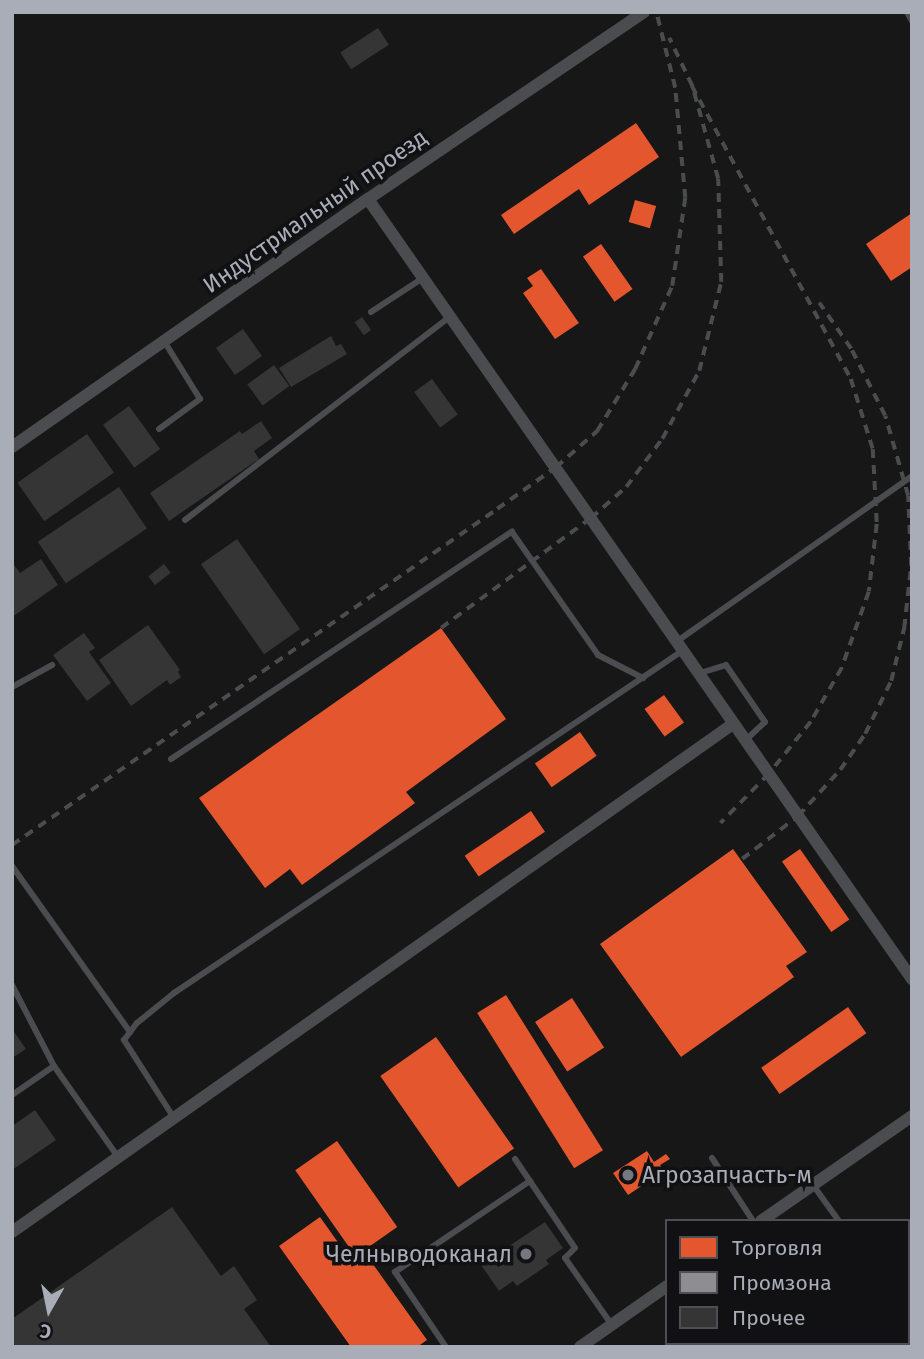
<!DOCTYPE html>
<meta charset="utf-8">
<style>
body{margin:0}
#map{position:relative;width:924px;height:1359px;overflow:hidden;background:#171717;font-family:"Fira Sans",sans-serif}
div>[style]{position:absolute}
.shops>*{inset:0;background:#e4572e;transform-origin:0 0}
.industry>*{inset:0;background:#8d8d92}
.building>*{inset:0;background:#353536;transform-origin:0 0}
.service>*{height:6px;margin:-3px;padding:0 3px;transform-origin:3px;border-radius:3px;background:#4b4c50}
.minor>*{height:12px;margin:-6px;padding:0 6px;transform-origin:6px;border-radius:6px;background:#4b4c50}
.rail>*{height:3.5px;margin-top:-1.75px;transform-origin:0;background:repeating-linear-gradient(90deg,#4b4c4f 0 9px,transparent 0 16px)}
.dots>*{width:19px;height:19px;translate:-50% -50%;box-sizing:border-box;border:4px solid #111113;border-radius:50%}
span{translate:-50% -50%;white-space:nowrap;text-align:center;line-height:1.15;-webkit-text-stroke:7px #111113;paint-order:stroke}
.street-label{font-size:23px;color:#a8adb8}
.poi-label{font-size:23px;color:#a8adb8}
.left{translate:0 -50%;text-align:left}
.right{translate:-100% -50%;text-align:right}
.frame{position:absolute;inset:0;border:14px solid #a8adb8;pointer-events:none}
.legend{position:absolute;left:665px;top:1219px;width:245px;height:126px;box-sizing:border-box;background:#111113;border:2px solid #4d4f55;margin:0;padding:9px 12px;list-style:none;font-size:21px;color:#a8adb8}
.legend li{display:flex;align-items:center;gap:14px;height:35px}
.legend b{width:35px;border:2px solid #4d4f55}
.north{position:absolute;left:14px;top:1275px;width:70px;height:70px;-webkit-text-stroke:5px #111113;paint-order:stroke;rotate:189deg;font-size:19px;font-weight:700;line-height:28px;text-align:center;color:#a8adb8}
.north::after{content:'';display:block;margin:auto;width:24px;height:32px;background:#a8adb8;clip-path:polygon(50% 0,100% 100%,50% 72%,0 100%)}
</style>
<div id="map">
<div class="shops">
<i style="clip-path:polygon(636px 123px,659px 157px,589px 205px,579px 189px,514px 234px,501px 215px)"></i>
<i style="left:635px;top:200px;width:22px;height:23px;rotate:16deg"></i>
<i style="clip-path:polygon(912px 213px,912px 267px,891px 281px,866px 244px)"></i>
<i style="left:601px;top:244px;width:55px;height:22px;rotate:55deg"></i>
<i style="clip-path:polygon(541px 269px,579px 323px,555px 339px,523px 293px,533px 286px,527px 278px)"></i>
<i style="clip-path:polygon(441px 628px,506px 719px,406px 792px,415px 803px,302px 885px,290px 869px,265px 888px,199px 798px)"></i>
<i style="left:664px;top:695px;width:34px;height:24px;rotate:54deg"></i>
<i style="left:580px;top:732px;width:29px;height:55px;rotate:55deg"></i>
<i style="left:531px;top:811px;width:25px;height:80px;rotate:56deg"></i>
<i style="clip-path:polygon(733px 849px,807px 952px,786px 966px,794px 977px,681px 1057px,600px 944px)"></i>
<i style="left:800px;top:849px;width:86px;height:22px;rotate:55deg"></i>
<i style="left:506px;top:995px;width:183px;height:34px;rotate:58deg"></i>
<i style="left:572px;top:998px;width:59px;height:44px;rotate:57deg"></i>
<i style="left:848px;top:1007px;width:32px;height:106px;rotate:55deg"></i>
<i style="left:436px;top:1037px;width:136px;height:68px;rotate:55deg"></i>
<i style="left:337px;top:1141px;width:105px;height:51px;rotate:55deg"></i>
<i style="clip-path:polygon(647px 1151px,654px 1162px,666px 1154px,670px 1159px,660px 1165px,664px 1171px,628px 1195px,613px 1173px)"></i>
<i style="clip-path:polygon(320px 1217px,352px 1262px,365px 1253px,427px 1340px,417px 1347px,351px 1347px,279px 1246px)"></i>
</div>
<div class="industry">
<i style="clip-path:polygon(860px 1343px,895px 1343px,897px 1347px,855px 1347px)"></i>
</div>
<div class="building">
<i style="left:378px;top:28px;width:20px;height:45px;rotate:57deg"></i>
<i style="left:362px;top:317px;width:16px;height:9px;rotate:55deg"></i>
<i style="left:243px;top:329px;width:33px;height:33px;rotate:55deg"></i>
<i style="clip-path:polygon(331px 336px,336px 346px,341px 344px,347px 354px,291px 387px,279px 368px)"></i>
<i style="left:274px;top:365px;width:26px;height:33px;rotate:54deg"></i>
<i style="left:432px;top:379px;width:44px;height:22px;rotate:54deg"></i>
<i style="left:129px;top:406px;width:53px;height:32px;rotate:54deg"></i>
<i style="clip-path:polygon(261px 421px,272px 438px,254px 451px,259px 459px,169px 521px,150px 493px,240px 431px,242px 434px)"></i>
<i style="left:87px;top:434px;width:47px;height:85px;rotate:55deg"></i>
<i style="left:119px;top:487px;width:50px;height:98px;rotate:56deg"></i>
<i style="left:237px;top:539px;width:110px;height:44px;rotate:55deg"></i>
<i style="clip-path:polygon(41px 559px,58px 585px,12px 617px,12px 562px,20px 573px)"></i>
<i style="left:164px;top:564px;width:11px;height:20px;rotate:52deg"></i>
<i style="clip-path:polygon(148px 625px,180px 670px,178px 672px,181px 677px,170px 685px,167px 680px,131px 706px,99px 660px)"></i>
<i style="clip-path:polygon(84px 633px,95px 648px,89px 652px,111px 683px,87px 701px,53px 655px)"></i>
<i style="clip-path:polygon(12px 1029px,26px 1049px,12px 1058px)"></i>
<i style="clip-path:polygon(35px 1110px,56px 1140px,12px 1170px,12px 1126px)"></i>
<i style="clip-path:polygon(172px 1207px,221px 1276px,234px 1266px,257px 1300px,244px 1309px,271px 1347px,12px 1347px,12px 1319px)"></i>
<i style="clip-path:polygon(545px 1222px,563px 1248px,546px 1260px,549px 1264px,517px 1286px,513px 1281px,499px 1291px,481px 1265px)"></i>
</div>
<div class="service">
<i style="left:907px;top:12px;width:10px;rotate:61deg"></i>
<i style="left:371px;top:312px;width:62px;rotate:-33.2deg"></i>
<i style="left:159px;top:429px;width:51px;rotate:-36.2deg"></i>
<i style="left:200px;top:399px;width:68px;rotate:-121.8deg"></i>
<i style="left:185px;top:520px;width:334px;rotate:-37.5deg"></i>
<i style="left:676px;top:642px;width:289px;rotate:-35.1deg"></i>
<i style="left:700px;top:673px;width:27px;rotate:-17deg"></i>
<i style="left:726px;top:665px;width:69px;rotate:55.6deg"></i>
<i style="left:765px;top:722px;width:26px;rotate:137deg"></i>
<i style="left:12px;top:687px;width:46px;rotate:-28.8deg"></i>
<i style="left:171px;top:759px;width:410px;rotate:-33.7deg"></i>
<i style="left:512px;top:532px;width:150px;rotate:55deg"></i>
<i style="left:598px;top:655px;width:51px;rotate:27.1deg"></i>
<i style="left:12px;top:866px;width:204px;rotate:54.6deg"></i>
<i style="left:12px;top:985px;width:91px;rotate:62.6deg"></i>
<i style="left:12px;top:1095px;width:51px;rotate:-34.6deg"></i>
<i style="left:54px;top:1066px;width:111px;rotate:54.9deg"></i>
<i style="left:174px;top:1118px;width:93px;rotate:-122.7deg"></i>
<i style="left:124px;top:1040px;width:21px;rotate:-53deg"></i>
<i style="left:137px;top:1023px;width:48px;rotate:-39deg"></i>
<i style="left:174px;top:993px;width:612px;rotate:-33.95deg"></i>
<i style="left:712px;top:1158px;width:75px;rotate:56.9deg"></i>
<i style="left:515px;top:1159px;width:107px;rotate:56deg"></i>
<i style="left:575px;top:1248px;width:14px;rotate:135deg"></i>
<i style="left:565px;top:1258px;width:82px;rotate:55deg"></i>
<i style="left:813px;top:1185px;width:44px;rotate:54.2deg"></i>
<i style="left:778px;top:1343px;width:4px;rotate:63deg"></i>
<i style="left:446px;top:1347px;width:91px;rotate:-124.2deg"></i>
<i style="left:395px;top:1272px;width:163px;rotate:-34deg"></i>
<i style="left:797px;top:1347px;width:6px;rotate:-45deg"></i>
</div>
<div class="minor">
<i style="left:368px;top:199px;width:951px;rotate:55.11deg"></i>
<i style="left:12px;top:447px;width:434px;rotate:-34.9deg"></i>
<i style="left:368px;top:199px;width:333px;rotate:-34.1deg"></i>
<i style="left:761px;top:1221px;width:184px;rotate:-34.8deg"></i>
<i style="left:12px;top:1232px;width:882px;rotate:-35.17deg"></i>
<i style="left:580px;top:1347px;width:106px;rotate:-35deg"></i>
</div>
<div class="rail">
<i style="left:692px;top:86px;width:333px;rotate:61.5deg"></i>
<i style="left:851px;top:379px;width:73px;rotate:72.6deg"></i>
<i style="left:873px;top:449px;width:75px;rotate:86.9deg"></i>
<i style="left:877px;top:524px;width:68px;rotate:96.7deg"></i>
<i style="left:869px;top:592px;width:81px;rotate:109.6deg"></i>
<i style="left:842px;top:668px;width:62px;rotate:119.9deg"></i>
<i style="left:811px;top:722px;width:67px;rotate:128.9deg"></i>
<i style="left:769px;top:774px;width:69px;rotate:134.4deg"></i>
<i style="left:441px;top:628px;width:186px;rotate:-36.3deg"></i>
<i style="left:591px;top:518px;width:47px;rotate:-41.5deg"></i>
<i style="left:626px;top:487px;width:60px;rotate:-53.1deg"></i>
<i style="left:662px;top:439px;width:77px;rotate:-61.4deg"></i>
<i style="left:699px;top:371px;width:92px;rotate:-76.1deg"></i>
<i style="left:721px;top:282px;width:103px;rotate:-91.7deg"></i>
<i style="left:718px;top:179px;width:97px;rotate:-105.6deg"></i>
<i style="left:692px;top:86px;width:53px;rotate:-115.6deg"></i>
<i style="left:12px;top:845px;width:590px;rotate:-34.71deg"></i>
<i style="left:497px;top:509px;width:72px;rotate:-35.4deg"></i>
<i style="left:556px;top:467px;width:55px;rotate:-41.3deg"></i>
<i style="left:597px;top:431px;width:73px;rotate:-58.5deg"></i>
<i style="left:635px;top:369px;width:91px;rotate:-66deg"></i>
<i style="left:672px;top:286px;width:89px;rotate:-81.6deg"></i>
<i style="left:685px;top:198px;width:110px;rotate:-95.2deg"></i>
<i style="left:675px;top:88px;width:78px;rotate:-104deg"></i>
<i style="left:742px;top:859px;width:71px;rotate:-37.5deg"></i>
<i style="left:798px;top:816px;width:62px;rotate:-47.6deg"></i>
<i style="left:840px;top:770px;width:44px;rotate:-55.2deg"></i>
<i style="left:865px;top:734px;width:59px;rotate:-63.9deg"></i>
<i style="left:891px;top:681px;width:55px;rotate:-76.2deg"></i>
<i style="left:904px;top:628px;width:62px;rotate:-83.6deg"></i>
<i style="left:911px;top:566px;width:70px;rotate:-92.5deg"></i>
<i style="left:908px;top:496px;width:83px;rotate:-106deg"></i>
<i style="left:885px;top:416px;width:75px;rotate:-116.9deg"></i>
<i style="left:851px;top:349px;width:56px;rotate:-124.8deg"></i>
</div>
<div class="dots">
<i style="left:628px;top:1175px;background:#757880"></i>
<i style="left:526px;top:1254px;background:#757880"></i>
</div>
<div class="street-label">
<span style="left:315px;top:211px;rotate:-35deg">Индустриальный проезд</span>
</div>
<div class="poi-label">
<span class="left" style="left:642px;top:1175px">Агрозапчасть-м</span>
<span class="right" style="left:512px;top:1254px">Челныводоканал</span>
</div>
<div class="frame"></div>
<ul class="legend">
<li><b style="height:19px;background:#e4572e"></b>Торговля</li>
<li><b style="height:19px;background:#8d8d92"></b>Промзона</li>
<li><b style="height:19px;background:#353536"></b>Прочее</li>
</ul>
<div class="north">С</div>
</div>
